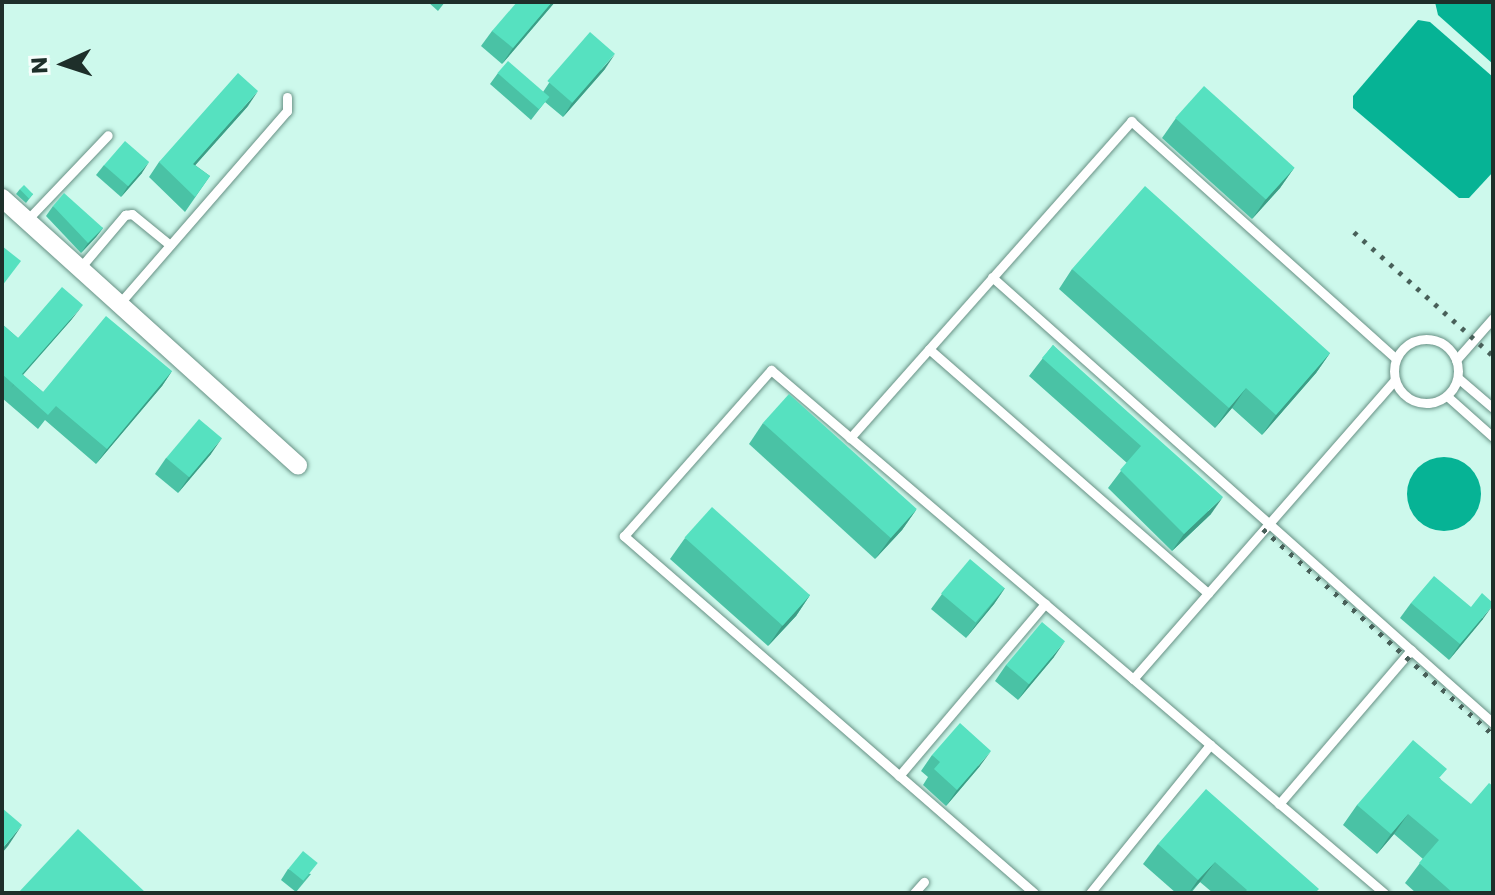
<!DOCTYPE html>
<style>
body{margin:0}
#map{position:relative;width:1495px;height:895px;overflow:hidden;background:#cdf9ec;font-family:Poppins,sans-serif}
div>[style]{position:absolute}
.water>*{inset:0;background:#06b395}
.round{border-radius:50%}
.roads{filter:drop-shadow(0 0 2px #689185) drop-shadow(0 0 2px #689185)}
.lane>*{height:9px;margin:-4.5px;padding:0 4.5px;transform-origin:4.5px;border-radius:4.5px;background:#fff}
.lane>.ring{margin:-4.5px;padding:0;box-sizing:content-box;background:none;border:9px solid #fff;border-radius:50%}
.street>*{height:18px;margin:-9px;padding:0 9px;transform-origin:9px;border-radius:9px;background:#fff}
.rail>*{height:5px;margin-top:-2.5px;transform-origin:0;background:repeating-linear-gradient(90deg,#486059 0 4px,transparent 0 12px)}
.wall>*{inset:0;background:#4ac2a5}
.shaded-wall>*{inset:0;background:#3c9e86}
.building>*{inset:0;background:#56e1c0;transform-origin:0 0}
span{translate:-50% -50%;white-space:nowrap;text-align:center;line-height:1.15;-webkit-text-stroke:8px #f5fefb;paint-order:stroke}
.frame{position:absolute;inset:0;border:4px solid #1e2f2a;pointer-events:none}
.north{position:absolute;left:24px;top:24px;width:80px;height:80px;-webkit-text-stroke:6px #f5fefb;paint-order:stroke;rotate:267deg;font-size:22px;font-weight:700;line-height:32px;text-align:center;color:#1e2f2a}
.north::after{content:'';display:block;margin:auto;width:28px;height:36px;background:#1e2f2a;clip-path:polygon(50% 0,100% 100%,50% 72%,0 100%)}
</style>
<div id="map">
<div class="water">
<i style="clip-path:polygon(1435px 2px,1493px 2px,1493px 64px,1438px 15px)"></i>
<i style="clip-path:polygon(1418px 20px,1430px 22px,1493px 77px,1493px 172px,1469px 198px,1459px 198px,1353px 108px,1353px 96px)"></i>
<i class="round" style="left:1407px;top:457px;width:74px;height:74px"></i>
</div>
<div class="roads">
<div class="lane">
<i style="left:27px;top:220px;width:117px;rotate:-46.4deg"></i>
<i style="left:80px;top:268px;width:70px;rotate:-49.7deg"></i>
<i style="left:125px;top:215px;width:7px;rotate:-8deg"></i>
<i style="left:132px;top:214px;width:49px;rotate:39.2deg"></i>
<i style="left:992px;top:277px;width:671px;rotate:41.68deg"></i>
<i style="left:119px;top:304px;width:256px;rotate:-49deg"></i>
<i style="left:287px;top:111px;width:14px;rotate:-90deg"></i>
<i class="ring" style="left:1394px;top:339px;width:55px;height:55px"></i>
<i style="left:929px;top:349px;width:371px;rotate:41.2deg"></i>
<i style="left:1456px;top:360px;width:56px;rotate:-48.6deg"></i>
<i style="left:1458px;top:378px;width:46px;rotate:40.6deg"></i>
<i style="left:1447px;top:396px;width:62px;rotate:41.7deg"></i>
<i style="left:850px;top:438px;width:424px;rotate:-48.4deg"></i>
<i style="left:1131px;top:121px;width:356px;rotate:41.9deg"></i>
<i style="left:1133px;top:679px;width:398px;rotate:-48.8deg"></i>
<i style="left:899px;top:776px;width:226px;rotate:-49.7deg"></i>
<i style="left:1279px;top:804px;width:203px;rotate:-49.4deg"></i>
<i style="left:914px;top:893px;width:15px;rotate:-48deg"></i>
<i style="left:1034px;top:893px;width:544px;rotate:-138.95deg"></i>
<i style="left:624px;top:536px;width:222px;rotate:-48.5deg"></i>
<i style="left:771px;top:370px;width:806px;rotate:40.47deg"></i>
<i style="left:1090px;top:893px;width:191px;rotate:-51deg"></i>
</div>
<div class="street">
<i style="left:2px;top:198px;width:399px;rotate:42.1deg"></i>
</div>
</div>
<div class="rail">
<i style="left:1354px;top:232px;width:186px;rotate:41.7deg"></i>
<i style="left:1263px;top:529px;width:309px;rotate:41.8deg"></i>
</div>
<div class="wall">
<i style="clip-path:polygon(428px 2px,445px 2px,438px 11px)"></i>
<i style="clip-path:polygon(555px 2px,502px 64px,481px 46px,492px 31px)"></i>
<i style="clip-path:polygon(605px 69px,563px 117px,545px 102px,531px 120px,490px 84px,498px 73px,543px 92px,549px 83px)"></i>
<i style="clip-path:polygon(248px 106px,195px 165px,210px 176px,185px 212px,149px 177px,159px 162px)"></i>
<i style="clip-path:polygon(1176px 118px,1294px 168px,1280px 188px,1252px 219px,1162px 138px)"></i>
<i style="clip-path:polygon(104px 165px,142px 173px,121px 197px,96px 175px)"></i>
<i style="clip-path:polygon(20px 189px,33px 194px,26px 203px,16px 194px)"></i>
<i style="clip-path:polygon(53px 206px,103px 228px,96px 237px,81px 253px,46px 216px)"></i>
<i style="clip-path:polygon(1072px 269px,1330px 353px,1316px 373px,1262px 435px,1232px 408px,1215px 428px,1059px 289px)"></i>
<i style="clip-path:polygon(72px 319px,23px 375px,43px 392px,172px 371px,162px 386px,96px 464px,45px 420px,38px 429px,2px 398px,2px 324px,18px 338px)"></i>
<i style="clip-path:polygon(1053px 345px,1211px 514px,1172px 551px,1108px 488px,1127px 463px,1029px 376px)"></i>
<i style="clip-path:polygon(763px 423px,916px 510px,902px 530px,875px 559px,749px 444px)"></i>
<i style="clip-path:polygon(211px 454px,178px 493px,155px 474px,166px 458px)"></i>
<i style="clip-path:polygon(685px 538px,810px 595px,796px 616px,768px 646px,670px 559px)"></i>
<i style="clip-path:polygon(1005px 588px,994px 604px,966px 638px,931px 609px,942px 594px)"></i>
<i style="clip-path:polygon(1411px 603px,1471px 607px,1483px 619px,1449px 660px,1400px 618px)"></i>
<i style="clip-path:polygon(1054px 657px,1018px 700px,995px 681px,1006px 665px)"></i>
<i style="clip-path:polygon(932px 755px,980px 766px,946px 806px,923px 785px,928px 777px,921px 771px)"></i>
<i style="clip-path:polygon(1440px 778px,1493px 893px,1416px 893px,1405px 883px,1423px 859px,1394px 834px,1377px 854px,1343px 825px,1357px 805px)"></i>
<i style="clip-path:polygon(1158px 844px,1316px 893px,1213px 893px,1200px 882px,1191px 893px,1176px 893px,1143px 864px)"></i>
<i style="clip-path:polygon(288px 869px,311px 874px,296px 892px,281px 880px)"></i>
</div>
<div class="shaded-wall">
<i style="clip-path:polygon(552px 2px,555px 2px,502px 64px,513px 48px)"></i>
<i style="clip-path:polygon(615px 54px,605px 69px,563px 117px,572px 103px)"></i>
<i style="clip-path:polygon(258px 91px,248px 106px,183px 179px,193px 164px)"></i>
<i style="clip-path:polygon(149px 162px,142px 173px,121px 197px,128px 186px)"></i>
<i style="clip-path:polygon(1294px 168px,1280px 188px,1252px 219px,1266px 199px)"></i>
<i style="clip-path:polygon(103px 228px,96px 237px,81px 253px,88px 243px)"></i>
<i style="clip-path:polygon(83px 305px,72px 319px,11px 388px,22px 374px)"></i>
<i style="clip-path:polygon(1330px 353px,1316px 373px,1262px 435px,1276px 415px)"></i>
<i style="clip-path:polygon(172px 371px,162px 386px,96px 464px,107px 449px)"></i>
<i style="clip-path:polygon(1246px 388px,1232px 408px,1215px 428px,1229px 408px)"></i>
<i style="clip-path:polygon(222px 438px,211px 454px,178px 493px,189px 477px)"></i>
<i style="clip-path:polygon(1223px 497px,1211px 514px,1172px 551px,1184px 534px)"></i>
<i style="clip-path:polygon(916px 510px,902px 530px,875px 559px,890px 539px)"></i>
<i style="clip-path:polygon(1005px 588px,994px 604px,966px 638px,977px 623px)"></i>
<i style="clip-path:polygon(810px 595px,796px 616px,768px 646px,782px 626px)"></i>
<i style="clip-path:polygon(1493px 605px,1483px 619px,1449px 660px,1460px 644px)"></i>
<i style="clip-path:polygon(1065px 641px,1054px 657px,1018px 700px,1029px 684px)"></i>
<i style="clip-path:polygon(991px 751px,980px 766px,946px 806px,957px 790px)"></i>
<i style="clip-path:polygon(1408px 814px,1394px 834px,1377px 854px,1391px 834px)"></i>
<i style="clip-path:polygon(22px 825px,8px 846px,2px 853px,2px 849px)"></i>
<i style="clip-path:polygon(1215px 862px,1200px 882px,1189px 893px,1198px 880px)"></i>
</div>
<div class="building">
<i style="clip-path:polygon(517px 2px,552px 2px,513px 48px,492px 31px)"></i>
<i style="left:590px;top:32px;width:33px;height:65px;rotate:41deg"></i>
<i style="left:508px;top:61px;width:55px;height:16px;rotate:41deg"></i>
<i style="clip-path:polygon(238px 73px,258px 91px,193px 164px,210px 176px,195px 197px,159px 162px)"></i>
<i style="left:1204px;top:86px;width:122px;height:43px;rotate:42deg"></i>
<i style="left:125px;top:141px;width:32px;height:32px;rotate:41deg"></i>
<i style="left:24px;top:185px;width:13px;height:6px;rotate:45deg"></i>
<i style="clip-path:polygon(1145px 186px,1330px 353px,1276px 415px,1246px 388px,1229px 408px,1072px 269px)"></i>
<i style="clip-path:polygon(64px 193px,103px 228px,88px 243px,53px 206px)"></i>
<i style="clip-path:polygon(2px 246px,21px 261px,2px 286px)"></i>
<i style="clip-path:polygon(62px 287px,83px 305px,22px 374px,43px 392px,106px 316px,172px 371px,107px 449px,56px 406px,48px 415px,2px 374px,2px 324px,18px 338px)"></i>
<i style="clip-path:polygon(1053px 345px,1223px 497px,1184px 534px,1120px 470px,1141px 446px,1042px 358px)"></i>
<i style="left:789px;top:394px;width:172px;height:39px;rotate:42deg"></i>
<i style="left:199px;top:419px;width:30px;height:51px;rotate:40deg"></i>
<i style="left:712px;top:507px;width:132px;height:41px;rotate:42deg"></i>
<i style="left:970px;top:559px;width:45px;height:45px;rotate:40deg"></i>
<i style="clip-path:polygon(1434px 576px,1471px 607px,1482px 593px,1493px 603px,1493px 605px,1460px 644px,1411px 603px)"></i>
<i style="left:1042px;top:622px;width:30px;height:56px;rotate:40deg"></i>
<i style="clip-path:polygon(960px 723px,991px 751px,957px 790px,934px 769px,940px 762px,932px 755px)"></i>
<i style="clip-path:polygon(1413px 740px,1447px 769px,1439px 778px,1471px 804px,1489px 783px,1493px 786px,1493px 893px,1453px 893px,1419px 863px,1439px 840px,1408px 814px,1391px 834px,1357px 805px)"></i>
<i style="clip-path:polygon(1206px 789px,1319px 889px,1315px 893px,1244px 893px,1247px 890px,1215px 862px,1198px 880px,1158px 844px)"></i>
<i style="clip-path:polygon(2px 808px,22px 825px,2px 849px)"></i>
<i style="clip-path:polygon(78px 829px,146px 893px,18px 893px)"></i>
<i style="left:303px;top:851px;width:19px;height:23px;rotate:39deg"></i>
</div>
<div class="frame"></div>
<div class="north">N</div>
</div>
